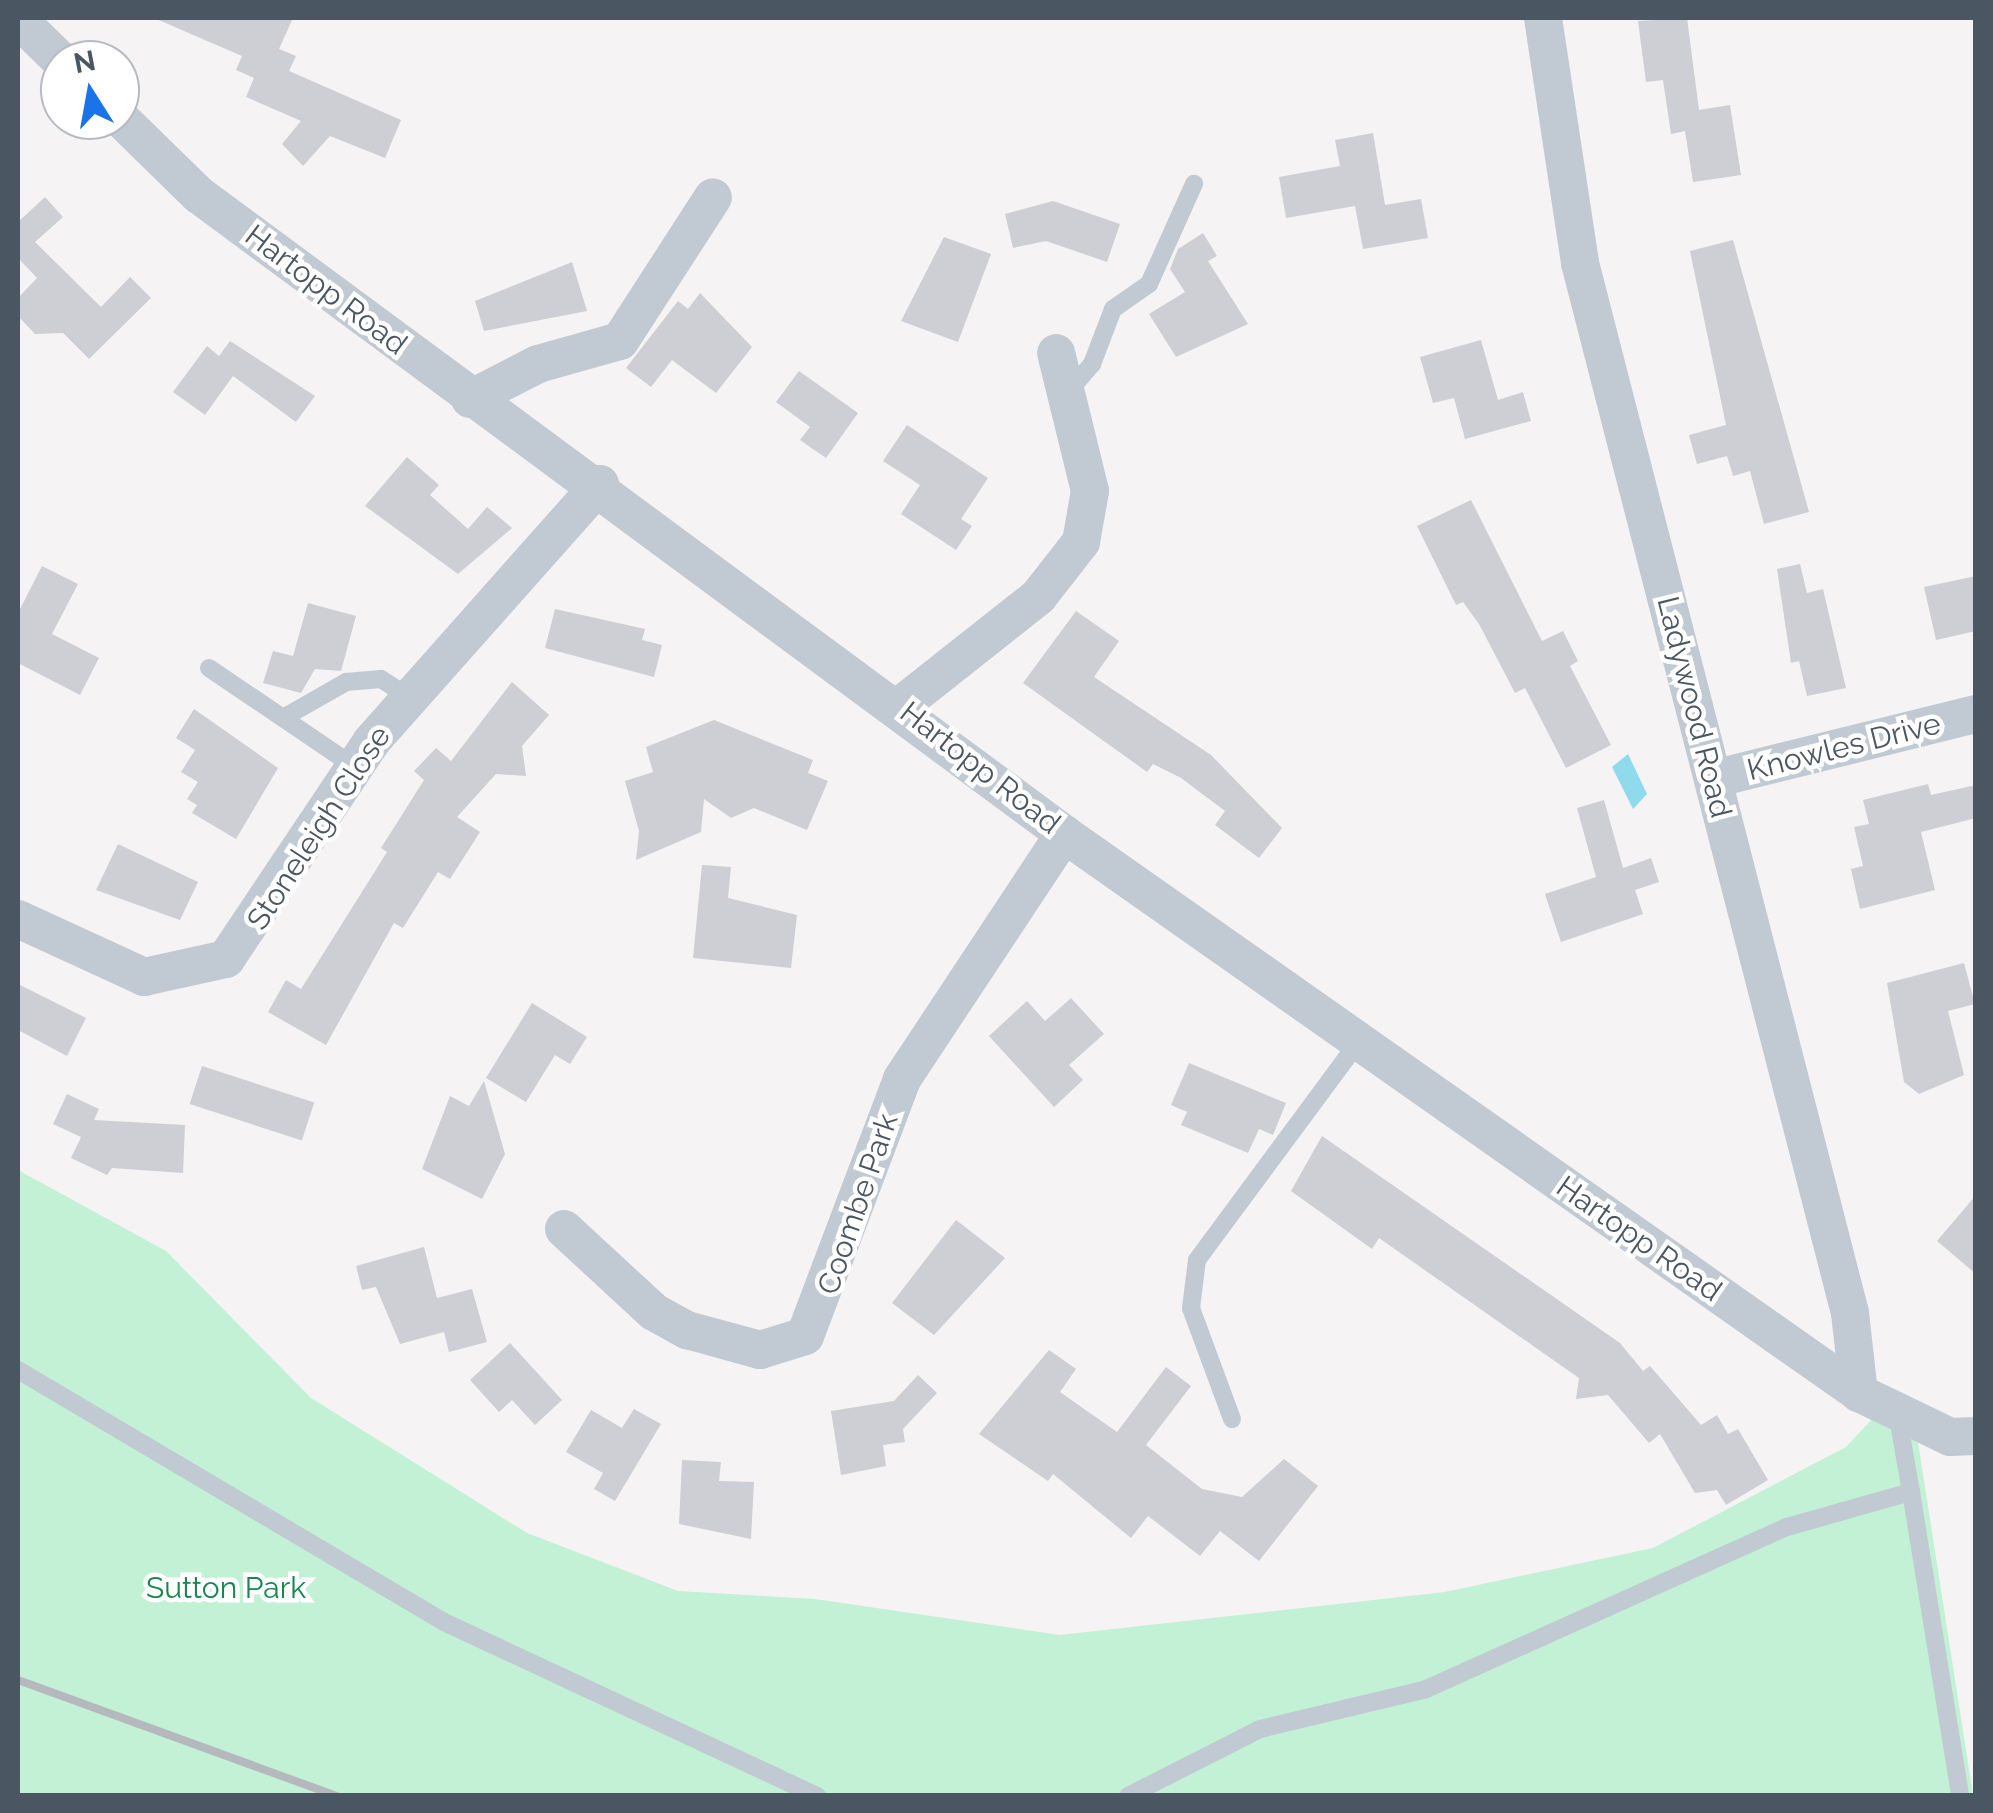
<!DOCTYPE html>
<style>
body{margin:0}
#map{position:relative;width:1993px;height:1813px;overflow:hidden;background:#f5f3f3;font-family:Raleway,sans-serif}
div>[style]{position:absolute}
.green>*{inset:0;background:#c3f1d5}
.water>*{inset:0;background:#90daee}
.building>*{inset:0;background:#cdcfd5;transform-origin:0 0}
.service>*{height:18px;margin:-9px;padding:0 9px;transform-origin:9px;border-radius:9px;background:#c1cad2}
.minor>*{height:38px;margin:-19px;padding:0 19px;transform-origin:19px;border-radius:19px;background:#c1cad2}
.rail>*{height:8px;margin:-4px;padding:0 4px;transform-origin:4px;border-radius:4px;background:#b5b8bd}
span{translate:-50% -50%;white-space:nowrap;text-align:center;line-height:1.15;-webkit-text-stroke:9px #fff;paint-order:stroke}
.street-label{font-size:30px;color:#4a5661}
.park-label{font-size:30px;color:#17864f}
.frame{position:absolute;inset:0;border:20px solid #4a5661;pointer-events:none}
.north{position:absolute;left:40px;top:40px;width:100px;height:100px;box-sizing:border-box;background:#fff;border:2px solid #b7bbc0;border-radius:50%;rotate:349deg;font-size:28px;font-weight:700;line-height:40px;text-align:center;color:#4a5661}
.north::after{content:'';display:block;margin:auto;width:35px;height:45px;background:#1a73e8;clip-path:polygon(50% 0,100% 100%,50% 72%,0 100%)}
</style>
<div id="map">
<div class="green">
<i style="clip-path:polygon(18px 1170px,166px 1251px,311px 1398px,527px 1533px,678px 1591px,815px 1599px,1060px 1635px,1445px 1592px,1653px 1548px,1846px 1447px,1875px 1416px,1918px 1442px,1973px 1795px,18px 1795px)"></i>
</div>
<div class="water">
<i style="clip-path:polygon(1628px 754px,1647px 794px,1633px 809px,1612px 767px)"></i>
</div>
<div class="building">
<i style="clip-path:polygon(154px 18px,293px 18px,279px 49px,296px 56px,289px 71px,401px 120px,385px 158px,330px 136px,303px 166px,282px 144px,301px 121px,246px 97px,254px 78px,236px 70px,242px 56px)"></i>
<i style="clip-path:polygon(1687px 18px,1699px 110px,1730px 105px,1741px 175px,1693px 182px,1685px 131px,1671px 134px,1663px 80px,1646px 82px,1638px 21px)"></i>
<i style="clip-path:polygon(1373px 133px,1385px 205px,1421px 199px,1428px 238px,1363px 249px,1355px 206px,1286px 218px,1279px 177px,1340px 166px,1335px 140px)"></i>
<i style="clip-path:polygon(45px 197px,63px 217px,35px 242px,101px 307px,130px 277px,151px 298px,89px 359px,63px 333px,35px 334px,18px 316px,18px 298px,37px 278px,18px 258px,18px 222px)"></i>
<i style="clip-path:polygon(1053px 201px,1120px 224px,1107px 262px,1046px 241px,1013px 248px,1005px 214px)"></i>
<i style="clip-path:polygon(1203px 233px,1217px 256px,1208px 261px,1248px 324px,1176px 357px,1149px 314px,1185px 292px,1170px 269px,1178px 249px)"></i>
<i style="clip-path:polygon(944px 237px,991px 254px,958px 342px,901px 321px)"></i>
<i style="clip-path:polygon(1733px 240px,1809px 512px,1764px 524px,1750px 471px,1733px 476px,1727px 456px,1697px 464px,1689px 435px,1726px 425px,1690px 251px)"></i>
<i style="clip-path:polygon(572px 262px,587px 311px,484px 331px,475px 301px)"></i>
<i style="clip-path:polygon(700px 293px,752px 347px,716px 393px,672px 360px,651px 387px,626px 368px,678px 301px,688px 309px)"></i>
<i style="clip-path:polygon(1481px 340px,1498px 400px,1523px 392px,1531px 421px,1465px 439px,1454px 398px,1433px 403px,1420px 357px)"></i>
<i style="clip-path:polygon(230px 341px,315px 396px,296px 422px,233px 376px,205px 415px,173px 392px,207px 346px,219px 356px)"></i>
<i style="clip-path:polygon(799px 371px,858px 413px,826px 458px,800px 440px,810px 427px,776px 402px)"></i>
<i style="clip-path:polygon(907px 425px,988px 478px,961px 519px,972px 526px,956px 550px,901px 514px,920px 485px,883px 461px)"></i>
<i style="clip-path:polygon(407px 457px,439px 485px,430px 495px,468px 529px,487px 507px,512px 528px,458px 574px,365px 506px)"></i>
<i style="clip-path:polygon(1471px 500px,1542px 641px,1563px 631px,1578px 661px,1570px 666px,1611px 745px,1566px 768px,1525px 688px,1515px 693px,1479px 624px,1463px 602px,1456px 605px,1417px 526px)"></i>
<i style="clip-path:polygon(1800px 564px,1807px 593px,1823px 589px,1846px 688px,1807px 696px,1799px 661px,1791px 663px,1777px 569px)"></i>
<i style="clip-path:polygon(42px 566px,78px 584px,52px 634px,99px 658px,80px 695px,18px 663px,18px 613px)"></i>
<i style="clip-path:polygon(1976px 576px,1976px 631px,1936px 640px,1924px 587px)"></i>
<i style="clip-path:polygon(308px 603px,356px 616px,341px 671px,315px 669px,301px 693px,263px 683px,273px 651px,293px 656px)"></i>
<i style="clip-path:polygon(555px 609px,645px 629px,642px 640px,662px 645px,654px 677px,545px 648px)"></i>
<i style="clip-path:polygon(1076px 611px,1119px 641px,1094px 677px,1211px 755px,1282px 828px,1259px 858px,1215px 825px,1225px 811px,1181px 778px,1153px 764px,1147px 772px,1023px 683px)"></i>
<i style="clip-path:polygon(512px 682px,549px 715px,522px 746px,526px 776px,496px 774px,457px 817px,480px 832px,450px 879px,438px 872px,403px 928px,394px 923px,326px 1045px,268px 1012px,286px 980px,301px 989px,387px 852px,381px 848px,424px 780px,414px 771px,436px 748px,451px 761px)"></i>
<i style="clip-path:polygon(194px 709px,278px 768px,236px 839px,192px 813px,197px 805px,187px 799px,198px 782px,181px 772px,195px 750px,176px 738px)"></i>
<i style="clip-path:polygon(714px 720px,813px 760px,808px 773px,828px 781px,807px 830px,754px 808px,731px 818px,704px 799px,701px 832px,636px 860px,639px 831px,625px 781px,653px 772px,646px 747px)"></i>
<i style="clip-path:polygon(1928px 784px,1931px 795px,1976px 785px,1976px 818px,1921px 832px,1935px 890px,1860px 909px,1851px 869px,1863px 866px,1854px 827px,1869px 824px,1863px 800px)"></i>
<i style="clip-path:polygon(1604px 800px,1623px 868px,1651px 858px,1659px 882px,1635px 890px,1643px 914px,1561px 942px,1545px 894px,1596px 877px,1577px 808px)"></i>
<i style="clip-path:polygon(118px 844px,198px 882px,180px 920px,96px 890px)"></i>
<i style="clip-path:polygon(702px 865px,731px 867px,728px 898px,797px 915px,791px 968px,693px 958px)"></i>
<i style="clip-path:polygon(1964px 963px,1975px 1004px,1948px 1011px,1964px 1075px,1919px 1094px,1904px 1082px,1887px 983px)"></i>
<i style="clip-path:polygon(18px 984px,86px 1018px,67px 1056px,18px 1030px)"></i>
<i style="clip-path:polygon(1071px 998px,1104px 1034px,1069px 1065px,1083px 1080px,1054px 1107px,989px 1036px,1027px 1001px,1045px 1021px)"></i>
<i style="clip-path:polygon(532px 1003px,587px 1037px,570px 1064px,555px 1055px,526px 1102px,486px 1078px)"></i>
<i style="clip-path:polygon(1189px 1063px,1286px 1103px,1273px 1135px,1259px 1129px,1248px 1153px,1181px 1125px,1187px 1112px,1171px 1105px)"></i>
<i style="left:202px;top:1066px;width:118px;height:40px;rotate:18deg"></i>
<i style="clip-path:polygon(484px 1081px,505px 1154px,482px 1199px,422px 1169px,450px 1096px,469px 1106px)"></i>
<i style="clip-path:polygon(67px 1094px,99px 1109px,94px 1120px,185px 1125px,183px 1173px,112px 1168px,107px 1175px,71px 1158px,81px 1137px,53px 1124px)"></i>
<i style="clip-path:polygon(1322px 1136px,1620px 1343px,1643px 1371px,1650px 1366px,1701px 1425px,1717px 1415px,1728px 1434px,1738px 1429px,1768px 1480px,1726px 1505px,1717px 1490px,1695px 1493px,1660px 1434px,1649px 1443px,1608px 1395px,1576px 1399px,1579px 1378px,1379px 1238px,1372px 1249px,1291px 1191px)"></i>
<i style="clip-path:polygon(1976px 1195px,1976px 1274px,1937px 1241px)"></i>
<i style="clip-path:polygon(956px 1220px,1005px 1258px,934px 1335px,892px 1303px)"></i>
<i style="clip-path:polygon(424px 1247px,437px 1298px,472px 1289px,487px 1342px,449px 1352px,444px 1332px,400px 1344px,376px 1287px,362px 1290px,356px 1266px)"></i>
<i style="clip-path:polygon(510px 1343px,562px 1400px,535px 1425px,512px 1400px,499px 1412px,470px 1380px)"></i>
<i style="clip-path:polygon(1049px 1350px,1076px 1369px,1060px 1392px,1117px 1432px,1166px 1367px,1191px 1386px,1146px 1445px,1202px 1489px,1242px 1497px,1284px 1459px,1318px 1486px,1259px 1561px,1220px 1531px,1200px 1556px,1148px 1516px,1131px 1538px,1053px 1474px,1048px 1481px,979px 1434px)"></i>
<i style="clip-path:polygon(918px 1375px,937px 1393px,903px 1429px,905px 1442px,883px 1445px,886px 1466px,841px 1475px,831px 1411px,894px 1401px)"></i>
<i style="clip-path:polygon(634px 1409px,661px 1424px,615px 1501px,594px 1489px,603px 1473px,566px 1452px,591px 1410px,622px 1428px)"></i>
<i style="clip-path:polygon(682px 1460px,721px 1462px,719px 1481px,754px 1482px,751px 1539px,679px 1524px)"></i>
</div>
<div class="service">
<i style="left:1066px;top:394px;width:40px;rotate:-49deg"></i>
<i style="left:1092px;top:364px;width:59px;rotate:-69.1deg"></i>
<i style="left:1113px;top:309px;width:44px;rotate:-34.8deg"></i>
<i style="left:1149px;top:284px;width:110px;rotate:-65.8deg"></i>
<i style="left:209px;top:668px;width:175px;rotate:34.1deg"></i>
<i style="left:283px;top:718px;width:73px;rotate:-29.7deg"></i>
<i style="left:346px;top:682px;width:35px;rotate:-5deg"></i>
<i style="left:381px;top:679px;width:35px;rotate:33deg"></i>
<i style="left:18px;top:1370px;width:495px;rotate:30.6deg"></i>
<i style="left:444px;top:1622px;width:412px;rotate:25deg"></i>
<i style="left:1232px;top:1419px;width:118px;rotate:-110.3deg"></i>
<i style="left:1191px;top:1308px;width:48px;rotate:-82.9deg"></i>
<i style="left:1197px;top:1260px;width:272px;rotate:-53.5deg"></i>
<i style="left:1911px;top:1492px;width:308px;rotate:80.8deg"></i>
<i style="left:1128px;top:1796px;width:148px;rotate:-26.9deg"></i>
<i style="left:1260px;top:1729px;width:169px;rotate:-13.4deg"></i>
<i style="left:1424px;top:1690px;width:398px;rotate:-24.2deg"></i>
<i style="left:1787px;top:1527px;width:129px;rotate:-15.8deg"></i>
<i style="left:1911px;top:1492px;width:81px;rotate:-99.9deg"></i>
</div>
<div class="minor">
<i style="left:1543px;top:18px;width:248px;rotate:81.4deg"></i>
<i style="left:1580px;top:263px;width:1084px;rotate:75.58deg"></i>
<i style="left:1850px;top:1313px;width:81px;rotate:83.6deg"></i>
<i style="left:18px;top:19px;width:59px;rotate:44.3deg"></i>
<i style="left:120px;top:118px;width:110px;rotate:44.3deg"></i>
<i style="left:199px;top:195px;width:1075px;rotate:36.45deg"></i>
<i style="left:1064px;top:834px;width:972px;rotate:35.11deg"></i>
<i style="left:1859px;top:1393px;width:101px;rotate:25.8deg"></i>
<i style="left:1950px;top:1437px;width:26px;rotate:-2deg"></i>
<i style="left:470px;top:399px;width:76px;rotate:-27.2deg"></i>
<i style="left:538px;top:364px;width:85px;rotate:-15.7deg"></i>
<i style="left:620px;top:341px;width:171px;rotate:-57.1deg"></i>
<i style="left:900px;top:706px;width:176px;rotate:-38.3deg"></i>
<i style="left:1038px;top:597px;width:70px;rotate:-52deg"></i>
<i style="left:1081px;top:542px;width:52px;rotate:-80deg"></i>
<i style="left:1090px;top:491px;width:142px;rotate:-103.8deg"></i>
<i style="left:1713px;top:779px;width:271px;rotate:-13.9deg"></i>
<i style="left:18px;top:919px;width:139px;rotate:24.7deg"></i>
<i style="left:144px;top:977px;width:84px;rotate:-12.4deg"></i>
<i style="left:226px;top:959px;width:261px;rotate:-56.2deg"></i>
<i style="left:371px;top:742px;width:345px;rotate:-48.4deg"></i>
<i style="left:564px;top:1229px;width:122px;rotate:42.7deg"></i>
<i style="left:654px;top:1312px;width:38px;rotate:29deg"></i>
<i style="left:687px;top:1330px;width:76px;rotate:15.3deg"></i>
<i style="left:760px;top:1350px;width:47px;rotate:-17.3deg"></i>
<i style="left:805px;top:1336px;width:275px;rotate:-69.3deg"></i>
<i style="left:902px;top:1079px;width:294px;rotate:-56.5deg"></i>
</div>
<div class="rail">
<i style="left:18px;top:1680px;width:339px;rotate:20deg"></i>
</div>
<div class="street-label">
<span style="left:326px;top:290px;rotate:37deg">Hartopp Road</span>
<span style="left:1694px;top:707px;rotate:76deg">Ladywood Road</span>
<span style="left:1844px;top:747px;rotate:-14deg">Knowles Drive</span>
<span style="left:980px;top:768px;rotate:38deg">Hartopp Road</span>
<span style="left:319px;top:828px;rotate:-57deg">Stoneleigh Close</span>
<span style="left:858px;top:1204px;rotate:-71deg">Coombe Park</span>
<span style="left:1639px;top:1239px;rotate:35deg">Hartopp Road</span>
</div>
<div class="park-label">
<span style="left:226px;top:1588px">Sutton Park</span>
</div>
<div class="frame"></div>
<div class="north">N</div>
</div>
